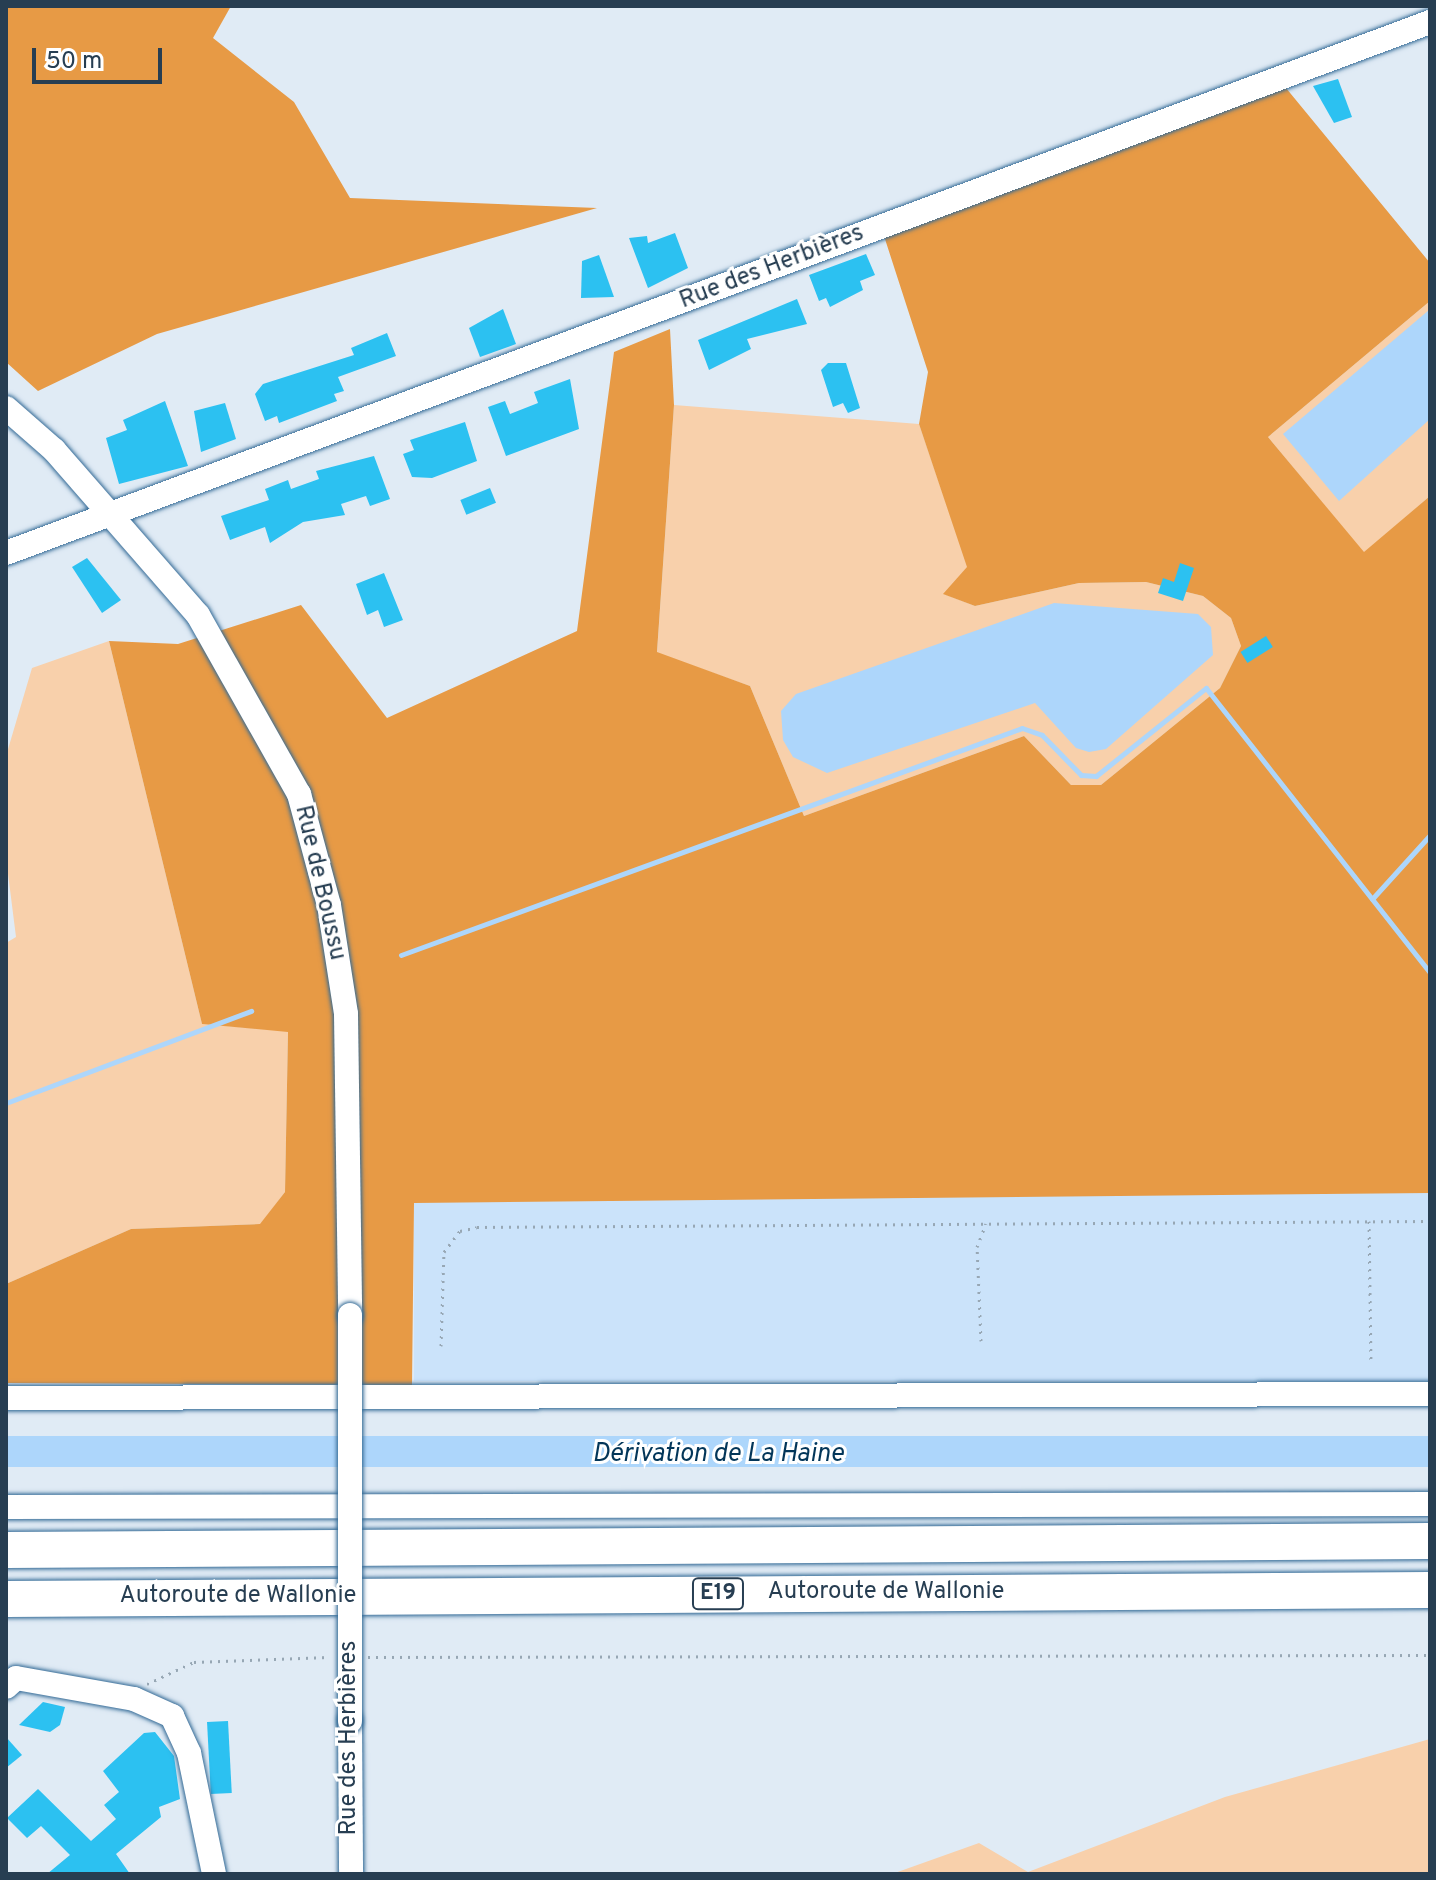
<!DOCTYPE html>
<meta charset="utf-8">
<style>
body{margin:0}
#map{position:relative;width:1436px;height:1880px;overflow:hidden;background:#e0ebf5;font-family:Overpass,sans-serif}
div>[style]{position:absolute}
.built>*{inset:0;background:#cbe3fa;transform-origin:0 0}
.green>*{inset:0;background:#f8d0ab}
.forest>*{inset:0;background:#e79a45}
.water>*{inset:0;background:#add6fb;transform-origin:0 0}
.stream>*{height:5px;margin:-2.5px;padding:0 2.5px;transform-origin:2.5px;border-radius:2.5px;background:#add6fb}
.building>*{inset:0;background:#2cc1f1;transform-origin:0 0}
.path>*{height:3px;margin-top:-1.5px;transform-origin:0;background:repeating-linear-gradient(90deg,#97a7b4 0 2px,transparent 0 8px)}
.roads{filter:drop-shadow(0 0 2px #336a96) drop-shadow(0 0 2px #336a96)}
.minor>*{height:24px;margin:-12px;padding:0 12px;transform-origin:12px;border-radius:12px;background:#fff}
.highway>*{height:36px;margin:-18px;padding:0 18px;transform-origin:18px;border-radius:18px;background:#fff}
.bridges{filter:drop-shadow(0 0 2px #336a96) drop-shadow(0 0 2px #336a96)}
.minor-bridge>*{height:24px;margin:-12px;padding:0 12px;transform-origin:12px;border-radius:12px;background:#fff}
span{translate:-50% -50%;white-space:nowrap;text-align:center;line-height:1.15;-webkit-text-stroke:6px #fff;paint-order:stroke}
.shield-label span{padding:2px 6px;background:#fff;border:2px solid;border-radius:6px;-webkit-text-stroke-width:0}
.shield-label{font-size:22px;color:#273e52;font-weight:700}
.street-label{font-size:24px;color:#273e52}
.water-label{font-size:26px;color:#033659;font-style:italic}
.frame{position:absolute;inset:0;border:8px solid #273e52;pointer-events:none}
.scale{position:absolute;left:32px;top:48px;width:130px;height:36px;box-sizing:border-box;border:4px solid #273e52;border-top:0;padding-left:10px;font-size:24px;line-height:28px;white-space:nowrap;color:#273e52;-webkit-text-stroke:6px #fff;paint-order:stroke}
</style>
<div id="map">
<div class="built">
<i style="left:1430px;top:1193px;width:188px;height:1016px;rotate:90deg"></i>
</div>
<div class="green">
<i style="clip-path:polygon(1430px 301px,1430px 496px,1364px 553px,1268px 437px)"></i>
<i style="clip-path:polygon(674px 405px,919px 424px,968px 567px,944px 594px,975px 606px,1079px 583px,1146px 582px,1203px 596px,1231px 618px,1241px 646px,1220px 688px,1101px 785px,1071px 785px,1024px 736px,804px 816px,750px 686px,657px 653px)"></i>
<i style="clip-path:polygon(109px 641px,202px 1024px,288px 1031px,285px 1192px,261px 1224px,131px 1229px,6px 1284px,6px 943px,16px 937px,6px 858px,6px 756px,32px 668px)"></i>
<i style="clip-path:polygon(1430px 1739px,1430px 1874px,892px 1874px,979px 1843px,1028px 1872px,1225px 1797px)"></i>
</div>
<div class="forest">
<i style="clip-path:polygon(6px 6px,231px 6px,213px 38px,294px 102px,350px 198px,597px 208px,157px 334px,38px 391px,6px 362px)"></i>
<i style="clip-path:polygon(1286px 88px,1430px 263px,1430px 301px,1268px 437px,1364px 552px,1430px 496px,1430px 1193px,414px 1203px,412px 1385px,6px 1383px,6px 1284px,131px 1229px,260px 1224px,285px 1192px,288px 1032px,202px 1024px,109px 641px,178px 644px,301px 605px,387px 718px,577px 631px,614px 352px,670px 329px,674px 405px,657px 652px,750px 686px,804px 816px,1024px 736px,1071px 785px,1101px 785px,1220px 688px,1241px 646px,1231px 618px,1203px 596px,1146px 582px,1079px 583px,975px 606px,943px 594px,967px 567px,919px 424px,928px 372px,884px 236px)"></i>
</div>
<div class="water">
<i style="clip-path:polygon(1429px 310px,1430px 419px,1339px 501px,1283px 434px)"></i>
<i style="clip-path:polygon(1054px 603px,1198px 614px,1211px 627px,1213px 655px,1106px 749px,1089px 752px,1076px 748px,1035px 703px,827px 773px,793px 757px,783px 740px,781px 711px,796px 694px)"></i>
<i style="left:1430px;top:1436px;width:31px;height:1424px;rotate:90deg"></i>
</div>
<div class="stream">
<i style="left:1372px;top:899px;width:86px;rotate:-47.8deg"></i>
<i style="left:401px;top:955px;width:661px;rotate:-20.08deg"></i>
<i style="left:1022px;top:728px;width:21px;rotate:19deg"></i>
<i style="left:1042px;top:735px;width:56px;rotate:45.7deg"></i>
<i style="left:1081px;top:775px;width:15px;rotate:4deg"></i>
<i style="left:1096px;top:776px;width:141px;rotate:-38.7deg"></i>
<i style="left:1206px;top:688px;width:362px;rotate:51.8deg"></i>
<i style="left:6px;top:1103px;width:262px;rotate:-20.6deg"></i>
</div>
<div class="building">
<i style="clip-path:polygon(1338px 79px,1352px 117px,1334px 123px,1313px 86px)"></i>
<i style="clip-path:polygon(675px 233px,688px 268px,648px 288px,629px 238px,647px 236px,648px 243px)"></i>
<i style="clip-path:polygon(866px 254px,875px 275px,860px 281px,863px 290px,830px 307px,826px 298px,819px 301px,809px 275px)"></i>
<i style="clip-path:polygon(599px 255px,614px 297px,581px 298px,582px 261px)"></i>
<i style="clip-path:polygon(797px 299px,807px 324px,747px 339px,751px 349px,709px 370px,698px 340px)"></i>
<i style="clip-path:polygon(503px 309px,516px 344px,480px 357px,469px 328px)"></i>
<i style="clip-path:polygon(387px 333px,396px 356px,338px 377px,344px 391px,334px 394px,337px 401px,279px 423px,277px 416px,265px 421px,255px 394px,263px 384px,354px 355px,351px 348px)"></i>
<i style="clip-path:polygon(828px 363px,846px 363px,860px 408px,848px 413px,843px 403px,833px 407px,821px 370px)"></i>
<i style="clip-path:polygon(570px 379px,579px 429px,506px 456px,488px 407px,505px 401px,510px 414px,538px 403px,534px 392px)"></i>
<i style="clip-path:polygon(165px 401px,188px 466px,119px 484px,106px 438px,127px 430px,123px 420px)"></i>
<i style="clip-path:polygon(225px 403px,236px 439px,201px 452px,194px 411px)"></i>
<i style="clip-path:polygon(465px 422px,477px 461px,432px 478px,412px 477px,403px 454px,414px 450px,410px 440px)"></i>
<i style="clip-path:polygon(374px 456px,390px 499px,370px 506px,366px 496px,341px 504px,345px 515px,303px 522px,270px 543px,265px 527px,230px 540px,221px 516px,269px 500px,265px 489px,288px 480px,291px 489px,319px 479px,316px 471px)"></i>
<i style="left:490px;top:488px;width:16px;height:32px;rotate:68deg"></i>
<i style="clip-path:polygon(87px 558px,121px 600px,102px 613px,72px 567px)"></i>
<i style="clip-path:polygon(1180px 563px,1194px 568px,1183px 601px,1158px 593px,1163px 578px,1174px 582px)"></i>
<i style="clip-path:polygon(384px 573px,403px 620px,384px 627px,378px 610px,367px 615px,356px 584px)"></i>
<i style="left:1266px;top:636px;width:13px;height:30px;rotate:58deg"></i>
<i style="clip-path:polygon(43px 1702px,65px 1707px,60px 1725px,50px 1732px,19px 1725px)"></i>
<i style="left:228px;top:1721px;width:72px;height:21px;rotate:87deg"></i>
<i style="clip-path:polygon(155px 1732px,174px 1756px,180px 1799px,159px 1807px,161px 1817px,116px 1854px,130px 1874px,47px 1874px,70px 1855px,41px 1826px,27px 1838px,7px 1818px,38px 1789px,91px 1841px,116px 1819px,104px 1805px,119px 1792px,103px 1771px,144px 1733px)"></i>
<i style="clip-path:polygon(6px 1737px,22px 1755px,6px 1768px)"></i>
</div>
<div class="path">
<i style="left:1369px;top:1221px;width:139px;rotate:89.2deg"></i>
<i style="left:981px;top:1341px;width:94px;rotate:-92.4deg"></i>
<i style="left:977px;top:1247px;width:25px;rotate:-69deg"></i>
<i style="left:441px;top:1346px;width:94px;rotate:-88.2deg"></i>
<i style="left:444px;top:1252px;width:26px;rotate:-53deg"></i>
<i style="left:460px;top:1231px;width:17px;rotate:-13deg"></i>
<i style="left:477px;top:1227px;width:953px;rotate:-0.36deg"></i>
<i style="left:368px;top:1657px;width:1062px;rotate:-0.11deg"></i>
<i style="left:147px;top:1684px;width:52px;rotate:-25.1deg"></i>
<i style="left:194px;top:1662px;width:135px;rotate:-2.1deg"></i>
</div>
<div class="roads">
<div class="minor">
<i style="left:6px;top:408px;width:64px;rotate:41.2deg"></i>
<i style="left:54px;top:450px;width:219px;rotate:48.9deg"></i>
<i style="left:198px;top:615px;width:206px;rotate:60.6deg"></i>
<i style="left:299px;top:794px;width:115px;rotate:74.9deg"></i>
<i style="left:329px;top:905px;width:110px;rotate:81.1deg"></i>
<i style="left:346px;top:1014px;width:301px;rotate:89.2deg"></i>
<i style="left:6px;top:553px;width:1520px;rotate:-20.45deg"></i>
<i style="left:6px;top:1398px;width:1424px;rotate:-0.16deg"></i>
<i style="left:6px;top:1507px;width:1424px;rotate:-0.12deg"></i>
<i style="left:6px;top:1687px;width:13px;rotate:-42deg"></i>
<i style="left:16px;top:1678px;width:120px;rotate:10.1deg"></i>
<i style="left:134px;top:1699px;width:42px;rotate:24.1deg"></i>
<i style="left:172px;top:1716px;width:41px;rotate:65.3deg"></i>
<i style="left:189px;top:1753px;width:124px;rotate:78.3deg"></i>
<i style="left:350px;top:1721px;width:153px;rotate:89.6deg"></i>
</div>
<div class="highway">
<i style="left:6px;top:1550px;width:1424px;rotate:-0.36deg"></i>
<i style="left:6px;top:1599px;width:1424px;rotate:-0.36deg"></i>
</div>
</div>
<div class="bridges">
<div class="minor-bridge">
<i style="left:350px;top:1721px;width:406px;rotate:-90deg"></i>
</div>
</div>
<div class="shield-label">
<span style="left:718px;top:1594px">E19</span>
</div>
<div class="street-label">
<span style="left:772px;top:268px;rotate:-21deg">Rue des Herbières</span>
<span style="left:319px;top:883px;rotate:77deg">Rue de Boussu</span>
<span style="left:886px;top:1593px">Autoroute de Wallonie</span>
<span style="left:238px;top:1597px">Autoroute de Wallonie</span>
<span style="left:350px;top:1738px;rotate:-90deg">Rue des Herbières</span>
</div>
<div class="water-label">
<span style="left:718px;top:1455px">Dérivation de La Haine</span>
</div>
<div class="frame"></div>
<div class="scale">50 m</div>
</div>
